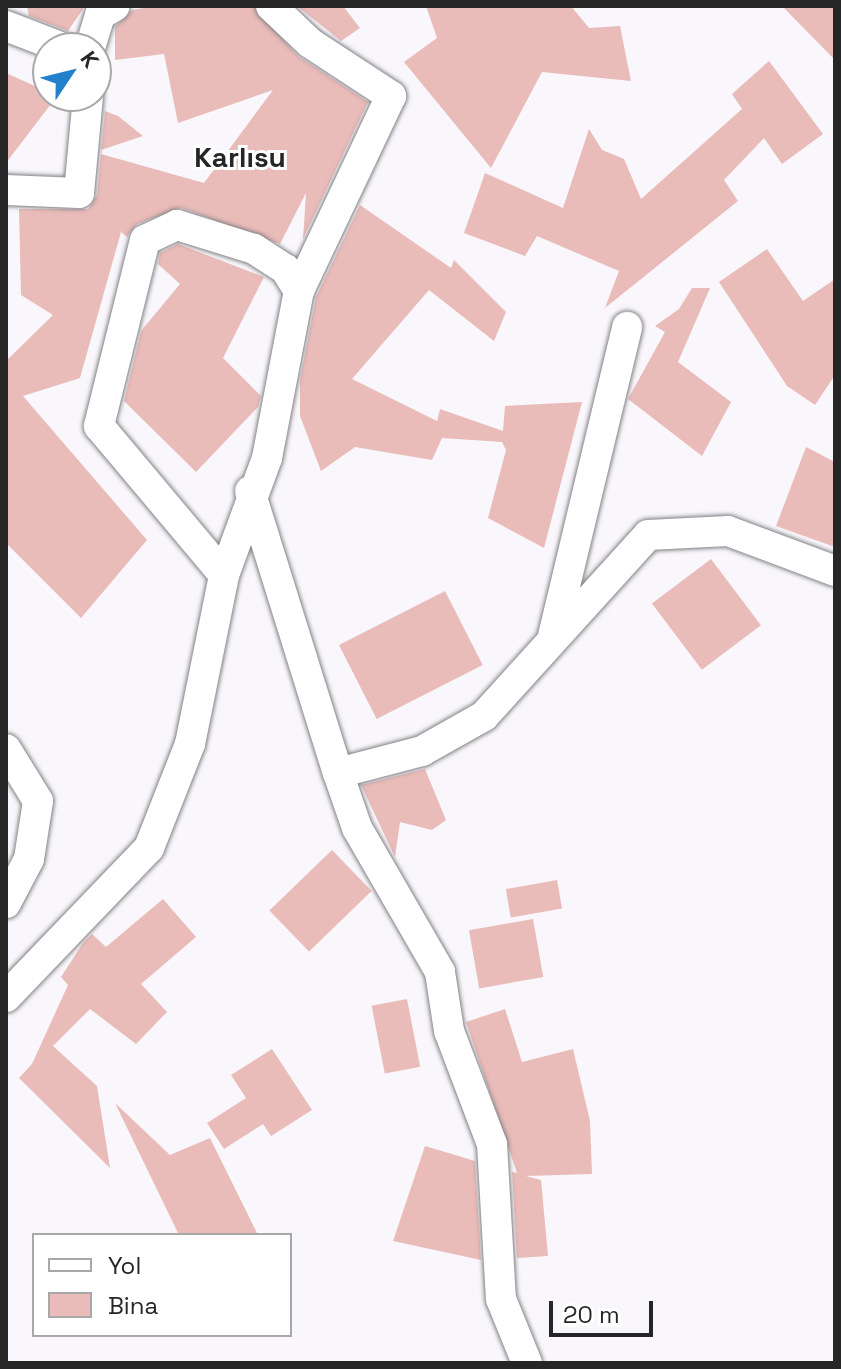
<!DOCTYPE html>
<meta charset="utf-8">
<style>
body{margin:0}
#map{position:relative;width:841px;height:1369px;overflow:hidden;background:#f9f7fb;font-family:"Space Grotesk",sans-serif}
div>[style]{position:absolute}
.building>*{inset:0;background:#e9bbb9;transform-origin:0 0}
.roads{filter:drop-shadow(0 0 2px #838286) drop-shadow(0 0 2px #838286)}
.minor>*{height:30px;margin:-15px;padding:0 15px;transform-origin:15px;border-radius:15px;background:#fff}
span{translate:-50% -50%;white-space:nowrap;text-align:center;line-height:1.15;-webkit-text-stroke:6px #fff;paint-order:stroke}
.quarter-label{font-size:28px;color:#262627;font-weight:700}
.frame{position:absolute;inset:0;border:8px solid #262627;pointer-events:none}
.legend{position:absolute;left:32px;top:1233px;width:260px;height:104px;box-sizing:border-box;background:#fff;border:2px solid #a8a8a9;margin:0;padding:10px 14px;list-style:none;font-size:24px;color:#262627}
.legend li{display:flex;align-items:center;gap:16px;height:40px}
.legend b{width:40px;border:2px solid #a8a8a9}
.north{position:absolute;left:32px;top:32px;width:80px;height:80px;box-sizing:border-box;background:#fff;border:2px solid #a8a8a9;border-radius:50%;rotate:55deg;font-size:22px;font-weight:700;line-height:32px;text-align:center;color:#262627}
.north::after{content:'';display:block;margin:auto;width:28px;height:36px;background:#2380cd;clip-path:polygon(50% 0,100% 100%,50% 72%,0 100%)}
.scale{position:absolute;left:549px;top:1301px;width:104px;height:36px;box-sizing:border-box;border:4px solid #262627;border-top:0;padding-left:10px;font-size:24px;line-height:28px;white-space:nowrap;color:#262627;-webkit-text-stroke:6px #fff;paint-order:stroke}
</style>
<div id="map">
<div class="building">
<i style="clip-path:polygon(27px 6px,85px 6px,68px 31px,29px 16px)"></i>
<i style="clip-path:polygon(156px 6px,254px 6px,298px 56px,368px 102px,303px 239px,306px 193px,280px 244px,181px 208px,137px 224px,127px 237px,121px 232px,80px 378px,23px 396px,147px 540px,81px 618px,6px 543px,6px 361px,53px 315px,21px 295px,19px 209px,88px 209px,97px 195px,101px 154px,204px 183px,273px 90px,178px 123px,164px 54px,115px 60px,115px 27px,132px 10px)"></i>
<i style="clip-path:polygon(297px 6px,343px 6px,360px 28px,341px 41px)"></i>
<i style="clip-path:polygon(426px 6px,571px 6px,589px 28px,620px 26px,631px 81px,542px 72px,491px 168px,404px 62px,437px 38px)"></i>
<i style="clip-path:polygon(782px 6px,835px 6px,835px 60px)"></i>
<i style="clip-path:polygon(769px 61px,823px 134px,782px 164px,764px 138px,724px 180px,738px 201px,605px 308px,619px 271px,537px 236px,525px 256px,464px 233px,485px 173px,563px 208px,589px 129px,602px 150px,624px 159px,641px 199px,742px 109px,732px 94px)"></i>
<i style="clip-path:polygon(6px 73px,57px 96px,6px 163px)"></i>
<i style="clip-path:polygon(105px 111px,118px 116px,143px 136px,101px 150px)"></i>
<i style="clip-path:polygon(360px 205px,451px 268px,454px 260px,506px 312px,494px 341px,429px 290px,352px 379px,437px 421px,440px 409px,503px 431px,505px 406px,582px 402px,544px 548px,488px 518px,506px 450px,502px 442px,442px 438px,432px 460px,355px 447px,321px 471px,300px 416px,300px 380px,316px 297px)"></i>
<i style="clip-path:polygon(178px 244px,264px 277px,223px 358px,261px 396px,258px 407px,196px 472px,124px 401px,141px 331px,180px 284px,158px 264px,160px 253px)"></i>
<i style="clip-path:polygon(767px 249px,803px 301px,835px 279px,835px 375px,815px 405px,787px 386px,719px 282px)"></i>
<i style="clip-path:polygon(692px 288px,710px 288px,678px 362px,731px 402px,702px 456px,628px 399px,665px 332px,655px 326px,679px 309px)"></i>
<i style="clip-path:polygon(806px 447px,835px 462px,835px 547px,776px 526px)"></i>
<i style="left:711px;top:559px;width:83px;height:74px;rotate:53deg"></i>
<i style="left:445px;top:591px;width:83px;height:119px;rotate:63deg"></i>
<i style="clip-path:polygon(425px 769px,446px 820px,432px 830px,400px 822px,395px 857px,361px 785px)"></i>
<i style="left:332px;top:850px;width:57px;height:87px;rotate:46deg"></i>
<i style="left:557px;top:880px;width:29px;height:52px;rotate:80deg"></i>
<i style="clip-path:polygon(163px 899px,196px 937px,141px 984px,167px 1012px,136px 1044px,90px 1009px,53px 1046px,97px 1086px,110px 1168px,19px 1078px,32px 1064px,68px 985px,61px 977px,83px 943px,92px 934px,106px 947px)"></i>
<i style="left:533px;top:919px;width:59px;height:65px;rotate:80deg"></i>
<i style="left:407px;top:999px;width:69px;height:36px;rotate:79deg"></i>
<i style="clip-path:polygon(505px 1009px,522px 1062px,573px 1049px,590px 1121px,592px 1174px,526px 1176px,541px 1180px,548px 1256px,517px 1258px,512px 1172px,517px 1173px,466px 1022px)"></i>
<i style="clip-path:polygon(272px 1049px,312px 1110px,271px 1136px,263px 1124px,224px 1149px,207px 1123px,246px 1098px,231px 1075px)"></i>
<i style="clip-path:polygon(115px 1103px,170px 1155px,210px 1138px,258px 1235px,179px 1235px)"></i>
<i style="clip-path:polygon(425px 1146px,475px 1161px,481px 1260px,393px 1241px)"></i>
</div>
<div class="roads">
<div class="minor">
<i style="left:271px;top:6px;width:54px;rotate:43.5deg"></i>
<i style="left:310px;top:43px;width:97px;rotate:33.2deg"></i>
<i style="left:391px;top:96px;width:216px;rotate:115.3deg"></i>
<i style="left:6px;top:26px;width:61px;rotate:21.1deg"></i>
<i style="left:90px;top:48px;width:34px;rotate:-73deg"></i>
<i style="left:100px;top:15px;width:17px;rotate:-31deg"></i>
<i style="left:6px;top:190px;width:73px;rotate:2.4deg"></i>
<i style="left:79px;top:193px;width:97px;rotate:-84.7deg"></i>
<i style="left:250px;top:491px;width:295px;rotate:72.7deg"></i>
<i style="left:338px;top:773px;width:87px;rotate:-14.7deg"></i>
<i style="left:422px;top:751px;width:71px;rotate:-29.4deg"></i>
<i style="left:484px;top:716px;width:244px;rotate:-47.8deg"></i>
<i style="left:648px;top:535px;width:80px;rotate:-2.9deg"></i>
<i style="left:728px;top:531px;width:114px;rotate:20.5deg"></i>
<i style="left:553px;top:636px;width:318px;rotate:-76.5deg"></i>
<i style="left:6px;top:749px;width:61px;rotate:58.4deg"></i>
<i style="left:38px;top:801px;width:59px;rotate:98.8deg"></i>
<i style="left:29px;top:859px;width:50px;rotate:117.6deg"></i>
<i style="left:338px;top:773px;width:58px;rotate:70.9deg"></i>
<i style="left:357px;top:828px;width:166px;rotate:60deg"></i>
<i style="left:440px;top:972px;width:60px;rotate:81.3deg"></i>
<i style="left:449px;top:1031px;width:121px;rotate:69.2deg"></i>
<i style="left:492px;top:1144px;width:155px;rotate:86.7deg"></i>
<i style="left:501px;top:1299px;width:69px;rotate:67.9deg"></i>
<i style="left:6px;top:997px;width:207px;rotate:-46.2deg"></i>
<i style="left:149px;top:848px;width:112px;rotate:-68.5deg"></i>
<i style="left:190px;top:744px;width:172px;rotate:-78.6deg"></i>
<i style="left:224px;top:575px;width:125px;rotate:-69.8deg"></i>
<i style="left:267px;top:458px;width:170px;rotate:-79.2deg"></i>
<i style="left:299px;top:291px;width:26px;rotate:-122deg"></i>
<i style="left:285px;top:269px;width:37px;rotate:-147deg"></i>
<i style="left:254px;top:249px;width:81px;rotate:-162.7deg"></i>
<i style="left:177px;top:225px;width:35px;rotate:155deg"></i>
<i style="left:145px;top:240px;width:192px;rotate:103.9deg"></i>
<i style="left:99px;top:426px;width:194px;rotate:50deg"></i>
</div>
</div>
<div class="quarter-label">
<span style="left:240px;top:157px">Karlısu</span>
</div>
<div class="frame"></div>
<ul class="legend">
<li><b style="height:10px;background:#fff"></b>Yol</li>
<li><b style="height:22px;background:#e9bbb9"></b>Bina</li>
</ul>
<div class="north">K</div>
<div class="scale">20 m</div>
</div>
